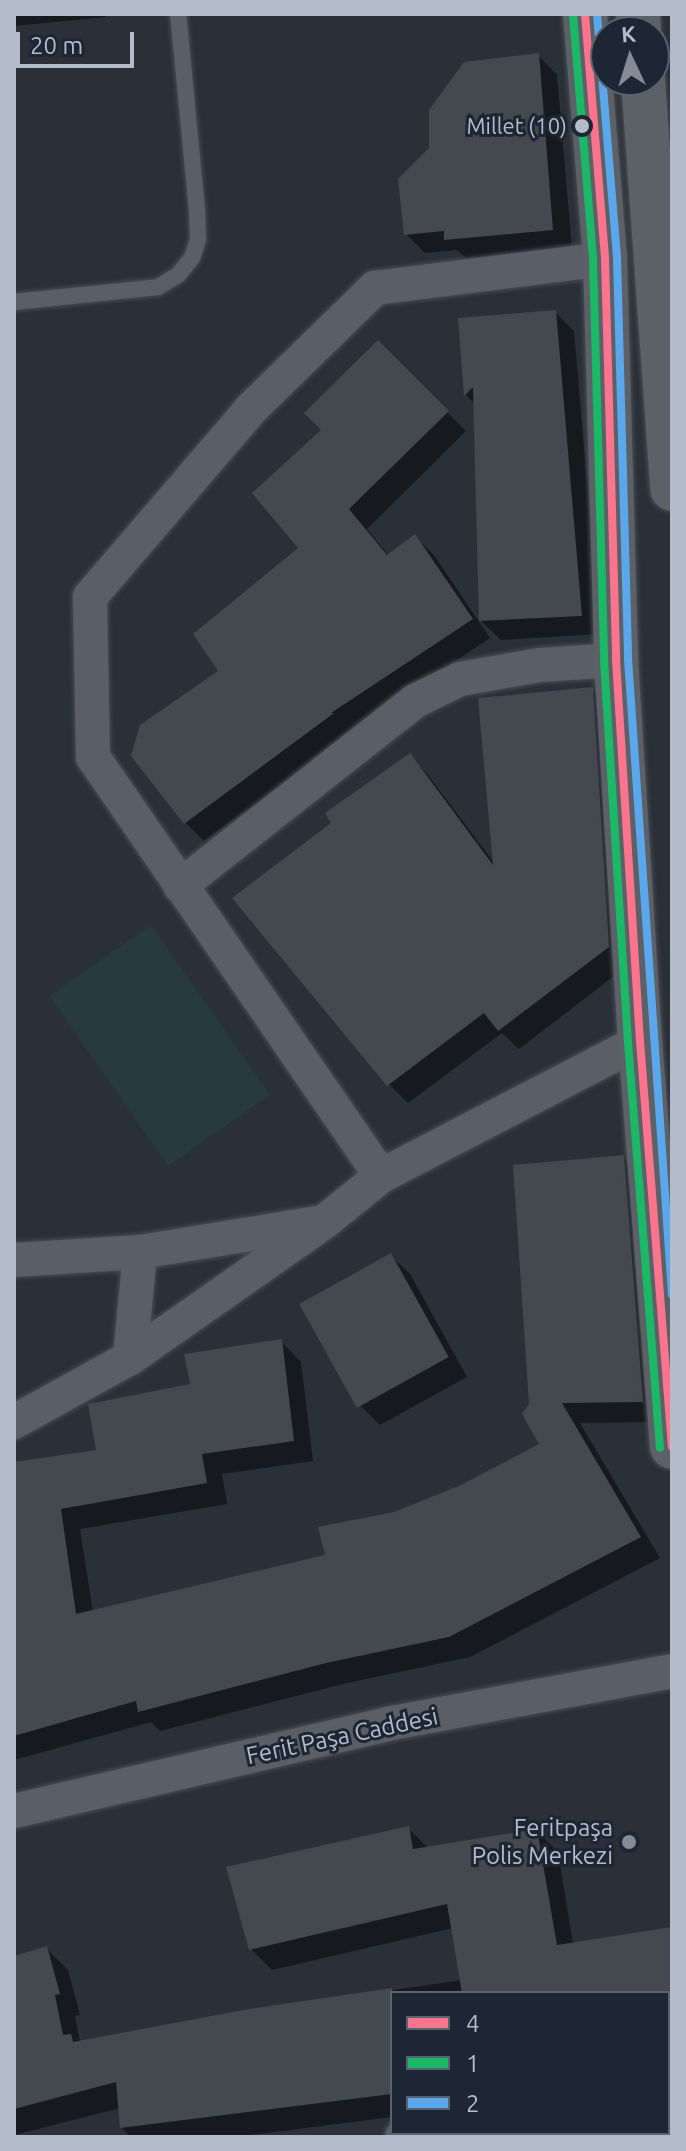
<!DOCTYPE html>
<meta charset="utf-8">
<style>
body{margin:0}
#map{position:relative;width:686px;height:2151px;overflow:hidden;background:#2a3038;font-family:Ubuntu,sans-serif}
div>[style]{position:absolute}
.green>*{inset:0;background:#273a3e;transform-origin:0 0}
.shadow>*{inset:0;background:#0007}
.building>*{inset:0;background:#444950;transform-origin:0 0}
.roads{filter:drop-shadow(0 0 2px #484c53) drop-shadow(0 0 2px #484c53)}
.lane>*{height:16px;margin:-8px;padding:0 8px;transform-origin:8px;border-radius:8px;background:#5a5e66}
.street>*{height:34px;margin:-17px;padding:0 17px;transform-origin:17px;border-radius:17px;background:#5a5e66}
.primary>*{height:44px;margin:-22px;padding:0 22px;transform-origin:22px;border-radius:22px;background:#5c6168}
.bus-1>*{height:8px;margin:-4px;padding:0 4px;transform-origin:4px;border-radius:4px;background:#fc738d}
.bus-2>*{height:8px;margin:-4px;padding:0 4px;transform-origin:4px;border-radius:4px;background:#1ab867}
.bus-3>*{height:8px;margin:-4px;padding:0 4px;transform-origin:4px;border-radius:4px;background:#5aa8eb}
.dots>*{width:22px;height:22px;translate:-50% -50%;box-sizing:border-box;border:4px solid #1d2633;border-radius:50%}
span{translate:-50% -50%;white-space:nowrap;text-align:center;line-height:1.15;-webkit-text-stroke:6px #1d2633;paint-order:stroke}
.bus-label{font-size:22px;color:#b4bcc9}
.right{translate:-100% -50%;text-align:right}
.street-label{font-size:24px;color:#b4bcc9}
.poi-label{font-size:24px;color:#b4bcc9}
.frame{position:absolute;inset:0;border:16px solid #b4bcc9;pointer-events:none}
.legend{position:absolute;left:390px;top:1991px;width:280px;height:144px;box-sizing:border-box;background:#1d2633;border:2px solid #59626f;margin:0;padding:10px 14px;list-style:none;font-size:24px;color:#b4bcc9}
.legend li{display:flex;align-items:center;gap:16px;height:40px}
.legend b{width:40px;border:2px solid #59626f}
.north{position:absolute;left:590px;top:16px;width:80px;height:80px;box-sizing:border-box;background:#1d2633;border:2px solid #59626f;border-radius:50%;rotate:356deg;font-size:22px;font-weight:700;line-height:32px;text-align:center;color:#b4bcc9}
.north::after{content:'';display:block;margin:auto;width:28px;height:36px;background:#848b96;clip-path:polygon(50% 0,100% 100%,50% 72%,0 100%)}
.scale{position:absolute;left:16px;top:32px;width:118px;height:36px;box-sizing:border-box;border:4px solid #b4bcc9;border-top:0;padding-left:10px;font-size:24px;line-height:28px;white-space:nowrap;color:#b4bcc9;-webkit-text-stroke:6px #1d2633;paint-order:stroke}
</style>
<div id="map">
<div class="green">
<i style="left:151px;top:925px;width:207px;height:124px;rotate:55deg"></i>
</div>
<div class="shadow">
<i style="clip-path:polygon(14px 14px,106px 14px,106px 17px,14px 26px)"></i>
<i style="clip-path:polygon(538px 55px,557px 75px,572px 248px,466px 258px,457px 250px,425px 253px,406px 234px)"></i>
<i style="clip-path:polygon(555px 312px,574px 331px,600px 634px,501px 640px,481px 621px,476px 405px,466px 395px,460px 320px)"></i>
<i style="clip-path:polygon(378px 343px,466px 431px,367px 529px,389px 556px,415px 537px,434px 555px,490px 638px,394px 702px,204px 841px,186px 823px,220px 671px,301px 548px,324px 430px)"></i>
<i style="clip-path:polygon(592px 689px,611px 708px,627px 966px,519px 1049px,502px 1033px,408px 1103px,389px 1084px,334px 824px,409px 755px,428px 775px,495px 864px)"></i>
<i style="clip-path:polygon(623px 1157px,644px 1177px,663px 1422px,580px 1423px,660px 1558px,470px 1657px,347px 1683px,160px 1731px,151px 1722px,14px 1760px,14px 1464px,98px 1452px,192px 1386px,281px 1341px,301px 1362px,313px 1461px,222px 1474px,227px 1504px,80px 1529px,93px 1612px,327px 1557px,395px 1514px,462px 1486px,542px 1444px,532px 1404px)"></i>
<i style="clip-path:polygon(390px 1255px,410px 1274px,467px 1377px,380px 1425px,361px 1406px)"></i>
<i style="clip-path:polygon(408px 1828px,429px 1849px,537px 1831px,558px 1852px,573px 1944px,672px 1929px,672px 2083px,668px 2083px,668px 1993px,392px 1993px,392px 2117px,234px 2137px,131px 2137px,122px 2128px,120px 2108px,14px 2135px,14px 1958px,47px 1949px,68px 1970px,80px 2015px,75px 2016px,80px 2042px,250px 2011px,462px 1980px,453px 1928px,272px 1970px,251px 1949px)"></i>
<i style="clip-path:polygon(668px 2128px,672px 2128px,672px 2137px,620px 2137px,668px 2133px)"></i>
</div>
<div class="building">
<i style="clip-path:polygon(539px 53px,553px 230px,444px 240px,444px 231px,404px 235px,398px 179px,429px 148px,429px 110px,464px 62px)"></i>
<i style="clip-path:polygon(556px 310px,582px 616px,479px 621px,473px 387px,464px 396px,458px 318px)"></i>
<i style="clip-path:polygon(378px 340px,449px 411px,349px 509px,387px 555px,415px 534px,473px 619px,331px 713px,334px 713px,184px 824px,131px 756px,140px 725px,218px 671px,193px 634px,298px 548px,252px 493px,321px 430px,304px 413px)"></i>
<i style="clip-path:polygon(593px 687px,609px 947px,498px 1031px,484px 1013px,387px 1086px,232px 898px,331px 823px,325px 813px,410px 753px,493px 865px,478px 698px)"></i>
<i style="clip-path:polygon(624px 1155px,643px 1402px,562px 1403px,641px 1537px,449px 1637px,326px 1663px,138px 1712px,136px 1701px,14px 1736px,14px 1462px,96px 1450px,88px 1404px,190px 1384px,184px 1354px,282px 1339px,294px 1441px,202px 1454px,207px 1483px,61px 1509px,76px 1614px,325px 1555px,318px 1527px,394px 1512px,461px 1485px,539px 1444px,522px 1414px,529px 1404px,513px 1165px)"></i>
<i style="left:391px;top:1253px;width:119px;height:105px;rotate:61deg"></i>
<i style="clip-path:polygon(409px 1826px,413px 1849px,537px 1829px,557px 1945px,672px 1927px,672px 1993px,462px 1993px,447px 1904px,249px 1950px,226px 1867px)"></i>
<i style="clip-path:polygon(47px 1946px,60px 1994px,55px 1995px,63px 2035px,71px 2034px,73px 2042px,249px 2009px,392px 1988px,392px 2094px,120px 2128px,116px 2082px,14px 2109px,14px 1956px)"></i>
</div>
<div class="roads">
<div class="lane">
<i style="left:14px;top:302px;width:145px;rotate:-5.9deg"></i>
<i style="left:158px;top:287px;width:23px;rotate:-31deg"></i>
<i style="left:178px;top:275px;width:22px;rotate:-51deg"></i>
<i style="left:192px;top:258px;width:20px;rotate:-72deg"></i>
<i style="left:198px;top:239px;width:29px;rotate:-92deg"></i>
<i style="left:197px;top:210px;width:197px;rotate:-95.5deg"></i>
</div>
<div class="street">
<i style="left:180px;top:886px;width:299px;rotate:-38.2deg"></i>
<i style="left:415px;top:701px;width:50px;rotate:-26.1deg"></i>
<i style="left:460px;top:679px;width:81px;rotate:-9.9deg"></i>
<i style="left:540px;top:665px;width:76px;rotate:-3.8deg"></i>
<i style="left:381px;top:1176px;width:508px;rotate:-124.5deg"></i>
<i style="left:93px;top:757px;width:160px;rotate:-91.1deg"></i>
<i style="left:90px;top:597px;width:249px;rotate:-49.4deg"></i>
<i style="left:252px;top:408px;width:172px;rotate:-44.3deg"></i>
<i style="left:375px;top:288px;width:232px;rotate:-7.2deg"></i>
<i style="left:14px;top:1260px;width:126px;rotate:-3.6deg"></i>
<i style="left:140px;top:1252px;width:186px;rotate:-9.3deg"></i>
<i style="left:324px;top:1222px;width:73px;rotate:-38.9deg"></i>
<i style="left:381px;top:1176px;width:292px;rotate:-27.5deg"></i>
<i style="left:130px;top:1358px;width:228px;rotate:-35deg"></i>
<i style="left:14px;top:1422px;width:132px;rotate:-28.9deg"></i>
<i style="left:130px;top:1358px;width:106px;rotate:-84.6deg"></i>
<i style="left:14px;top:1811px;width:388px;rotate:-13.1deg"></i>
<i style="left:392px;top:1723px;width:285px;rotate:-10.5deg"></i>
<i style="left:668px;top:2091px;width:4px"></i>
<i style="left:402px;top:2137px;width:23px;rotate:-10deg"></i>
</div>
<div class="primary">
<i style="left:585px;top:14px;width:246px;rotate:85.3deg"></i>
<i style="left:605px;top:259px;width:401px;rotate:88.4deg"></i>
<i style="left:616px;top:660px;width:382px;rotate:86.4deg"></i>
<i style="left:640px;top:1041px;width:407px;rotate:85.5deg"></i>
<i style="left:638px;top:14px;width:18px;rotate:87deg"></i>
<i style="left:643px;top:80px;width:410px;rotate:85.9deg"></i>
</div>
</div>
<div class="bus-1">
<i style="left:585px;top:14px;width:246px;rotate:85.3deg"></i>
<i style="left:605px;top:259px;width:401px;rotate:88.4deg"></i>
<i style="left:616px;top:660px;width:382px;rotate:86.4deg"></i>
<i style="left:640px;top:1041px;width:407px;rotate:85.5deg"></i>
</div>
<div class="bus-2">
<i style="left:573px;top:15px;width:246px;rotate:85.3deg"></i>
<i style="left:593px;top:260px;width:401px;rotate:88.4deg"></i>
<i style="left:604px;top:661px;width:382px;rotate:86.4deg"></i>
<i style="left:628px;top:1042px;width:407px;rotate:85.5deg"></i>
</div>
<div class="bus-3">
<i style="left:597px;top:14px;width:246px;rotate:85.3deg"></i>
<i style="left:617px;top:259px;width:400px;rotate:88.4deg"></i>
<i style="left:628px;top:659px;width:637px;rotate:86.04deg"></i>
</div>
<div class="dots">
<i style="left:582px;top:126px;background:#b4bcc9"></i>
<i style="left:629px;top:1842px;background:#848b96"></i>
</div>
<div class="bus-label">
<span class="right" style="left:567px;top:126px">Millet (10)</span>
</div>
<div class="street-label">
<span style="left:342px;top:1736px;rotate:-12deg">Ferit Paşa Caddesi</span>
</div>
<div class="poi-label">
<span class="right" style="left:613px;top:1842px">Feritpaşa<br>Polis Merkezi</span>
</div>
<div class="frame"></div>
<ul class="legend">
<li><b style="height:10px;background:#fc738d"></b>4</li>
<li><b style="height:10px;background:#1ab867"></b>1</li>
<li><b style="height:10px;background:#5aa8eb"></b>2</li>
</ul>
<div class="north">K</div>
<div class="scale">20 m</div>
</div>
